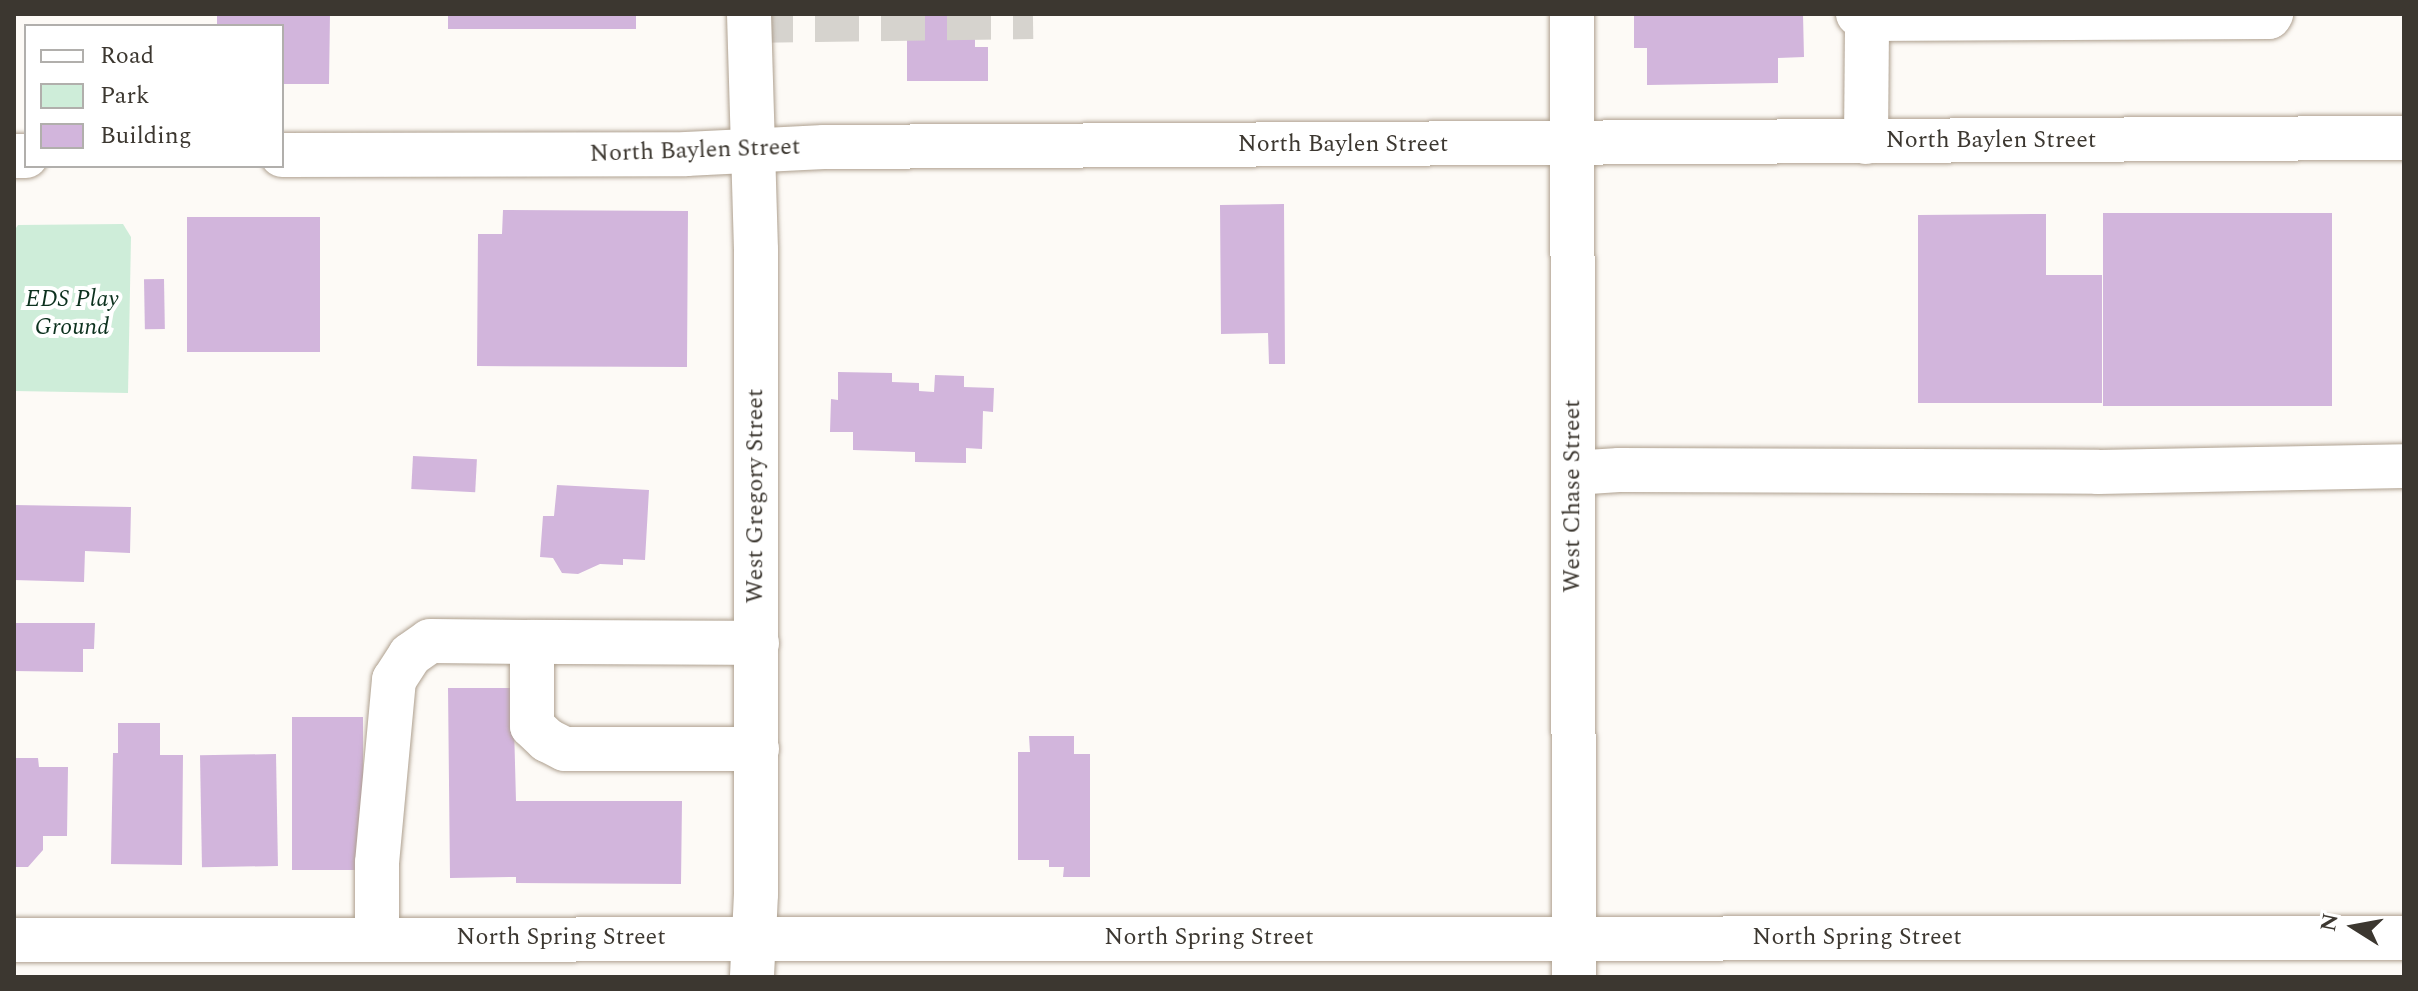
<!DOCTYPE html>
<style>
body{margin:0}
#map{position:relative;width:2418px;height:991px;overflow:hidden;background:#fdfaf6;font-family:Spectral,serif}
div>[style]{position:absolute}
.green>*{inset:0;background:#ceedd9}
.building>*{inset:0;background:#d2b5dc;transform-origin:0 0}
.minor-tunnel>*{height:44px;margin-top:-22px;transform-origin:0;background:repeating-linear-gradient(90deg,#d6d3ce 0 44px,transparent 0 66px)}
.roads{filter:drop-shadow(0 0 2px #aea08f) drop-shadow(0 0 2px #aea08f)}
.minor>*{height:44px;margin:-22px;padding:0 22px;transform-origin:22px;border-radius:22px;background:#fff}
span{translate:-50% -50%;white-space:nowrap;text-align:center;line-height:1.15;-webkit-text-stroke:8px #fff;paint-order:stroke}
.street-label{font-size:24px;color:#3c3730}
.park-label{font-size:24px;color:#0c311e;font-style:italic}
.frame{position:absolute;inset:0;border:16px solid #3c3730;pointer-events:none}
.legend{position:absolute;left:24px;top:24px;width:260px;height:144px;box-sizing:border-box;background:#fff;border:2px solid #b1afac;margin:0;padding:10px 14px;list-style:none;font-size:24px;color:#3c3730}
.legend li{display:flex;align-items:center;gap:16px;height:40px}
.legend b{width:40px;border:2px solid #b1afac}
.north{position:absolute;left:2314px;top:887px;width:80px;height:80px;-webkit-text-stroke:6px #fff;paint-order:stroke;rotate:281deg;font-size:22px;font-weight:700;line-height:32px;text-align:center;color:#3c3730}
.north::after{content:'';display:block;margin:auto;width:28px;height:36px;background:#3c3730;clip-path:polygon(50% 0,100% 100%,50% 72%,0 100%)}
</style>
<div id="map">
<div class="green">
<i style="clip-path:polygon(123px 224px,131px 237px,128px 393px,14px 391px,14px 231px,18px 225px)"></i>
</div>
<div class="building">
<i style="clip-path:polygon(217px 14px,330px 14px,329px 84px,282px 84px,282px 26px,217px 26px)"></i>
<i style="left:448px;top:14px;width:188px;height:15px"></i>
<i style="clip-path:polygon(907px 14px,975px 14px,975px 47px,988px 47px,988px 81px,907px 81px)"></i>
<i style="clip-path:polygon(1634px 14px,1803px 14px,1804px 57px,1778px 58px,1778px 83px,1647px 85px,1647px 48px,1634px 48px)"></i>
<i style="clip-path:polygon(1284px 204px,1285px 364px,1269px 364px,1268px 333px,1221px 334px,1220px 205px)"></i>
<i style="clip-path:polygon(503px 210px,688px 211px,687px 367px,477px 366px,478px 234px,502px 234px)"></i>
<i style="left:2332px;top:213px;width:193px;height:229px;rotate:90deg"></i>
<i style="clip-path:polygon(2046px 214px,2046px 275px,2102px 275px,2102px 403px,1918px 403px,1918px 215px)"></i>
<i style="left:320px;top:217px;width:135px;height:133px;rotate:90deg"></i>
<i style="left:164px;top:279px;width:50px;height:20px;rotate:89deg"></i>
<i style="clip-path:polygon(838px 372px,892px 373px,892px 382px,919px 383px,919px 391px,934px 392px,935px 375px,964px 376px,964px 387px,994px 388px,993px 412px,983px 411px,982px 449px,966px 448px,966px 463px,915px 462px,915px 452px,853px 450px,853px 432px,830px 432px,831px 399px,838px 400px)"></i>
<i style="left:413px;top:456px;width:64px;height:33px;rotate:3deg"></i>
<i style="clip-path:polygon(557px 485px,649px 490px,645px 560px,623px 559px,623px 565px,600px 564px,578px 574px,562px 573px,553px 558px,540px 557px,543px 516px,554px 516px)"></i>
<i style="clip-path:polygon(14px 505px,131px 507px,130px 553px,85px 551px,84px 582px,14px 580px)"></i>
<i style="clip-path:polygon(14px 623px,95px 623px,94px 649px,83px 649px,83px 672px,14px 671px)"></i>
<i style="clip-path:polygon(448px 688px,513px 688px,516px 801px,682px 801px,681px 884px,516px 883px,516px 877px,450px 878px)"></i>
<i style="left:363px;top:717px;width:153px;height:71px;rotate:90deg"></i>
<i style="clip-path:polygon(118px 723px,160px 723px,160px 755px,183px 755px,182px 865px,111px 864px,113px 753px,118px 753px)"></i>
<i style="clip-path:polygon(1029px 736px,1074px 736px,1074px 754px,1090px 754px,1090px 877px,1063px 877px,1064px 867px,1049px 867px,1049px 860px,1018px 860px,1018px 752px,1030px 752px)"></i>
<i style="left:276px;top:754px;width:112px;height:76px;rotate:89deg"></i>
<i style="clip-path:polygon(14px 758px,38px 758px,39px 767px,68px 767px,67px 836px,43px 836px,43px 850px,28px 867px,14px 867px)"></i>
</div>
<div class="minor-tunnel">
<i style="left:749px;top:21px;width:284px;rotate:-0.8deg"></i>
</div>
<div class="roads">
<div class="minor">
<i style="left:749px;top:14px;width:236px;rotate:88.3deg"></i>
<i style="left:756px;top:250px;width:644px;rotate:90deg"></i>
<i style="left:756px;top:894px;width:83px;rotate:92.8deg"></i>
<i style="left:1572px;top:14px;width:963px;rotate:89.88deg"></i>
<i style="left:1858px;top:14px;width:10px;rotate:29deg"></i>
<i style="left:1867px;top:19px;width:402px;rotate:-0.3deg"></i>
<i style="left:2269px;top:17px;width:4px;rotate:-56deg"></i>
<i style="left:1866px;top:142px;width:123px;rotate:-89.5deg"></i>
<i style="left:282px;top:155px;width:404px;rotate:-0.1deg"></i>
<i style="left:686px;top:154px;width:138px;rotate:-2.9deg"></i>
<i style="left:824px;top:147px;width:1580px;rotate:-0.33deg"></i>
<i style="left:14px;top:156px;width:12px"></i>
<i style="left:1573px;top:473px;width:46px;rotate:-3.7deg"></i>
<i style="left:1619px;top:470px;width:479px;rotate:0.2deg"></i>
<i style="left:2098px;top:472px;width:306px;rotate:-1.1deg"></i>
<i style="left:757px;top:643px;width:225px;rotate:-179.7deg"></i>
<i style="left:532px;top:642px;width:84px;rotate:90deg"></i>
<i style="left:532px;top:726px;width:21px;rotate:43deg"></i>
<i style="left:547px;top:740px;width:20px;rotate:27deg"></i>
<i style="left:565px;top:749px;width:192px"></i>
<i style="left:377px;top:939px;width:76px;rotate:-90deg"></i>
<i style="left:377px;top:863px;width:184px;rotate:-84.7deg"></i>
<i style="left:394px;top:680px;width:30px;rotate:-57deg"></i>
<i style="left:410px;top:655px;width:24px;rotate:-35deg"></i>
<i style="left:430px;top:641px;width:102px;rotate:0.6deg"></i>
<i style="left:14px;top:940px;width:2390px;rotate:-0.05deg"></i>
</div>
</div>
<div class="street-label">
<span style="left:1991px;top:141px">North Baylen Street</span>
<span style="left:1343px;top:145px">North Baylen Street</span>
<span style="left:695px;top:151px;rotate:-2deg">North Baylen Street</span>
<span style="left:756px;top:496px;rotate:-90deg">West Gregory Street</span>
<span style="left:1573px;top:496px;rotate:-90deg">West Chase Street</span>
<span style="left:561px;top:938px">North Spring Street</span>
<span style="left:1209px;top:938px">North Spring Street</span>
<span style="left:1857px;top:938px">North Spring Street</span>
</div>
<div class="park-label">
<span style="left:72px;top:314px">EDS Play<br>Ground</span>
</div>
<div class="frame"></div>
<ul class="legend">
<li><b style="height:10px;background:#fff"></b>Road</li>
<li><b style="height:22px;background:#ceedd9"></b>Park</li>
<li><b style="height:22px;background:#d2b5dc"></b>Building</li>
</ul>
<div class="north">N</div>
</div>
